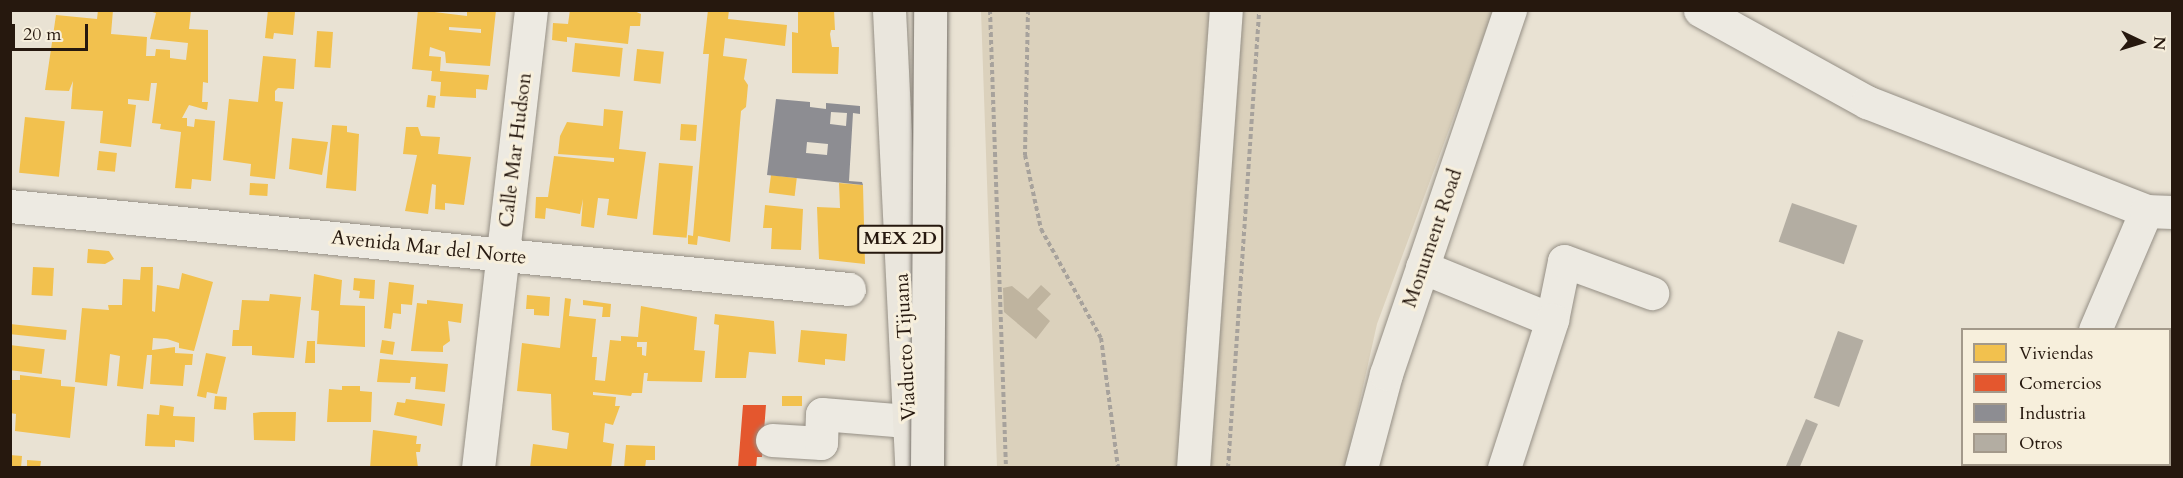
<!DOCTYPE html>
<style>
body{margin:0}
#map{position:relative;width:2183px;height:478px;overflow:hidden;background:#e9e2d3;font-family:Cardo,serif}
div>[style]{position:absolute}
.green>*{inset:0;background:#dbd1bc}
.water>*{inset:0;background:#bfb49f}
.homes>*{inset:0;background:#f2c14e;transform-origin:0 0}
.shops>*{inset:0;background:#e4572e}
.industry>*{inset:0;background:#8d8d92}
.building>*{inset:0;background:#b3ada2;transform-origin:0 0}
.path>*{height:4px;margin-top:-2px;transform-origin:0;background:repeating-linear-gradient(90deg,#a7a29c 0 4.5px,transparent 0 7.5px)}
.roads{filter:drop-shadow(0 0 2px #958f85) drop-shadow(0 0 2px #958f85)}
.minor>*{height:33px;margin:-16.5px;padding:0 16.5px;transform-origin:16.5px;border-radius:16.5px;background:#edeae2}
.highway>*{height:33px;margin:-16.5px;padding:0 16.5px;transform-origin:16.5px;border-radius:16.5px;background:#eae6dd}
.bridges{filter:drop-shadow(0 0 2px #79736b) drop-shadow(0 0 2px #79736b)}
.highway-bridge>*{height:33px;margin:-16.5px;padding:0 16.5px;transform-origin:16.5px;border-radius:16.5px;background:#eae6dd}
span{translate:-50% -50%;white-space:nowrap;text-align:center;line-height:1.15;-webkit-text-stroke:6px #f7efdc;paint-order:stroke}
.shield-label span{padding:2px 4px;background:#f7efdc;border:2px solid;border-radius:4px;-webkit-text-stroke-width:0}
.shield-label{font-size:18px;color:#26180e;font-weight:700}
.street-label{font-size:20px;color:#26180e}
.frame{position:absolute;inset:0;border:12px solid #26180e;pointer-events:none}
.legend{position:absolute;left:1961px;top:328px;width:210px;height:138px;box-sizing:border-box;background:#f7efdc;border:2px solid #a3998a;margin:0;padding:8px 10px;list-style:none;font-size:18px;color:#26180e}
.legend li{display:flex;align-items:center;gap:12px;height:30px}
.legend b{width:30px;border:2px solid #a3998a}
.north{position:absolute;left:2111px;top:12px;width:60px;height:60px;-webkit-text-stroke:4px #f7efdc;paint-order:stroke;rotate:94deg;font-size:16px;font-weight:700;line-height:24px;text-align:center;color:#26180e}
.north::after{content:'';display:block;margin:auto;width:21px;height:27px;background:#26180e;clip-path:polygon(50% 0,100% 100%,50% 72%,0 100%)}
.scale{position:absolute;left:12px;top:24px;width:76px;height:27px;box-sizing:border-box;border:3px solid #26180e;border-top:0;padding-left:8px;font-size:18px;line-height:21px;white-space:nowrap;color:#26180e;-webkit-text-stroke:4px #f7efdc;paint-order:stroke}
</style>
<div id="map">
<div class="green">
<i style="clip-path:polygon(981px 11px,1493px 11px,1377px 324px,1345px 467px,997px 467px)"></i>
</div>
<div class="water">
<i style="clip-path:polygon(1041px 285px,1051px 294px,1037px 309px,1050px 321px,1036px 339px,1004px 312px,1003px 288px,1012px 286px,1028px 299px)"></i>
</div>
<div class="homes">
<i style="clip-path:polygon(98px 10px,113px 10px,111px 34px,147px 37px,146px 56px,155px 56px,156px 49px,170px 50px,170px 58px,186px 60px,188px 43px,150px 39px,156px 13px,145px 10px,191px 10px,189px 29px,208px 30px,208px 83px,203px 82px,202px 102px,208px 102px,207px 110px,189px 105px,182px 118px,187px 118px,187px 126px,194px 127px,195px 119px,215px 121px,211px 181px,192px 179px,191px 189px,175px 188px,181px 132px,160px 129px,161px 124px,152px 123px,157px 83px,151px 83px,149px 101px,128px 99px,128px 104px,136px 105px,131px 147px,100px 143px,103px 111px,71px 109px,73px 81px,69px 91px,45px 90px,56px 15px,97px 19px)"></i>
<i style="clip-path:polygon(268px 10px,295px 12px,293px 35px,274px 33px,273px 39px,265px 38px)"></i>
<i style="clip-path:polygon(evenodd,418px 10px,467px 16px,467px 10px,496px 10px,490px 66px,446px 63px,445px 52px,430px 47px,429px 56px,441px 57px,440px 71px,489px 75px,487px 90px,476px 89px,476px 98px,440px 96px,441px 82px,431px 81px,432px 71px,412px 69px,418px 10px,449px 27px,481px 29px,481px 33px,449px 30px,449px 27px)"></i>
<i style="clip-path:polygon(570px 10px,632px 10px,641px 14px,640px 26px,630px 26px,628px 44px,567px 37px,567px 42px,552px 40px,553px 23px,568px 24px)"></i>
<i style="clip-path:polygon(708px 10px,729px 10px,728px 19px,787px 25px,785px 46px,725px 38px,723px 56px,747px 59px,744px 79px,748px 85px,746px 107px,741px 111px,730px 242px,698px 236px,697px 245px,688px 244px,688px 235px,693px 236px,709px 54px,703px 54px)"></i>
<i style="clip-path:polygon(798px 10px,834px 10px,835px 30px,831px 30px,830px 34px,832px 47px,839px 47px,838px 74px,792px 73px,792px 32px,798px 33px)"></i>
<i style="left:317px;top:31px;width:16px;height:36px;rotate:4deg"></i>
<i style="left:575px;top:43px;width:48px;height:29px;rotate:6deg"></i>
<i style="left:637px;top:49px;width:27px;height:32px;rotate:6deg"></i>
<i style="clip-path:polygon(263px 56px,296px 59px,294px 89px,278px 88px,275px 91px,275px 101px,283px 102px,275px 179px,250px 176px,251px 164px,223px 160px,229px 99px,258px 102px)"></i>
<i style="left:428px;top:95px;width:8px;height:12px;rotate:7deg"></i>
<i style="clip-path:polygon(604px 109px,623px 111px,619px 149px,646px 152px,637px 219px,607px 215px,609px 199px,598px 198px,594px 228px,581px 226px,583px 199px,580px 214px,546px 208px,545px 219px,535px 218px,536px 197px,548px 197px,554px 156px,614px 162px,614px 158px,558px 154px,560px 136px,567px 122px,603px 126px)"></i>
<i style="left:25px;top:117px;width:40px;height:56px;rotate:6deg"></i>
<i style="left:681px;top:124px;width:16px;height:16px;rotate:4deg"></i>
<i style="clip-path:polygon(332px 125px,347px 126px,347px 132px,359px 134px,356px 191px,326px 188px)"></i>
<i style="clip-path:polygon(406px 127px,418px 127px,421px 136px,440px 137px,438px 154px,471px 157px,464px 205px,445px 203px,445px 210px,435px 209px,436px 185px,432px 184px,428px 214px,405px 211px,417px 155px,403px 154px)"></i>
<i style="clip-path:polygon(292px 138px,328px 142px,322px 175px,289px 169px)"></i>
<i style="left:99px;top:151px;width:18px;height:19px;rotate:6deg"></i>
<i style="left:659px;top:163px;width:34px;height:72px;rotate:5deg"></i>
<i style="left:771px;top:175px;width:26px;height:18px;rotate:7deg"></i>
<i style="left:250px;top:183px;width:18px;height:12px;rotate:3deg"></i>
<i style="clip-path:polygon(839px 183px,863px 185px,865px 264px,819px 259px,817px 207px,840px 208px)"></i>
<i style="clip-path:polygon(765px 205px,803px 209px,801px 250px,771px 249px,772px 228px,763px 228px)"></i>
<i style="clip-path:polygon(88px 249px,109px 251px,114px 259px,105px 264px,87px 263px)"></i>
<i style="left:33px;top:267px;width:21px;height:28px;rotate:3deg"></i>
<i style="clip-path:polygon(141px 267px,153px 267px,152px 311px,155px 312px,157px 285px,179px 289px,182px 273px,213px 282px,194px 351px,179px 348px,179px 343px,167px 339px,153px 338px,152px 350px,175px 347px,175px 353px,193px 354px,192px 365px,185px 365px,183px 386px,150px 384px,152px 355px,147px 355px,143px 389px,117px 386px,120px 356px,110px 354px,107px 386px,75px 382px,82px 308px,109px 310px,108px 305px,122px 305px,123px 279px,140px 280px)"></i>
<i style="clip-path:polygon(314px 274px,342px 280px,340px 305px,365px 306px,365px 347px,317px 344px,319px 311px,311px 310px)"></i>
<i style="clip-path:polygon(354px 278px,375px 280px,374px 299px,359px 298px,360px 291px,353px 290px)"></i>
<i style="clip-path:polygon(389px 282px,414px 285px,412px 305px,401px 304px,401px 314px,393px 313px,391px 329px,384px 328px)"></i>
<i style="clip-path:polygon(270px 294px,301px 297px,294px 358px,252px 355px,252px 346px,232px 346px,233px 330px,239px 330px,242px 300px,269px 301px)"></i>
<i style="clip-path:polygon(527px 295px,550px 297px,549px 316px,534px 315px,534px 309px,526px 309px)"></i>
<i style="clip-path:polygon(evenodd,565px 298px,571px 299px,569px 316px,596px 319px,592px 357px,597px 357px,595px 380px,605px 381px,610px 340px,621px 341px,621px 336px,638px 337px,641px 306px,697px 317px,694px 350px,705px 351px,702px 382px,647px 381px,648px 373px,644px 373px,642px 393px,632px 393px,631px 396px,593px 392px,593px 395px,616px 397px,615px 406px,620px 406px,613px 425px,605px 423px,603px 442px,614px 444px,611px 468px,530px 468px,533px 444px,567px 449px,569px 433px,552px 430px,551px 394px,517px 391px,522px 343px,560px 348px,565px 298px,637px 342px,647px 342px,646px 356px,642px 355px,642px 347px,637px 347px,637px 342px)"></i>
<i style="clip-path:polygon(427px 300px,463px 304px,461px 323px,448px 321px,450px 341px,443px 346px,443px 352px,411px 351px,417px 303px,427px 304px)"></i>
<i style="clip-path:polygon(583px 300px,611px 304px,610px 317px,602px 317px,603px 307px,583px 305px)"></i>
<i style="clip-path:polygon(715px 314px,774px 321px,776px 354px,749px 352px,746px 378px,715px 378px,719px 325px,714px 324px)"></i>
<i style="left:10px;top:324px;width:57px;height:10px;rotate:6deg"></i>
<i style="clip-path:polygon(801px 330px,847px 334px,845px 361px,825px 359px,825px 365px,798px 362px)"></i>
<i style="left:382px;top:340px;width:13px;height:13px;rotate:9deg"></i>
<i style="clip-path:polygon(307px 341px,315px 341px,315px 363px,305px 363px)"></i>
<i style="left:10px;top:345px;width:35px;height:25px;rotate:7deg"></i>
<i style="clip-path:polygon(206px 353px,226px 357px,217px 394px,207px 392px,206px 398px,197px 396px)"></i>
<i style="clip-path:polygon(380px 359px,448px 364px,445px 392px,415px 389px,416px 377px,411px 377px,410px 383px,377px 382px)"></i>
<i style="clip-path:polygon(20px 375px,61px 380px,61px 386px,75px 387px,70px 438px,15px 431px,16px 414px,10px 413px,10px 380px,20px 380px)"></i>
<i style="clip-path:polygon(342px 386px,360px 386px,360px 391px,372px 392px,371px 422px,327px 422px,329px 389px,342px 390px)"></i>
<i style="left:215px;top:396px;width:12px;height:13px;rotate:5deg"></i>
<i style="left:782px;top:396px;width:20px;height:10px"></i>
<i style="clip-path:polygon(406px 399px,445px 404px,442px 426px,394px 415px,397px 402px,405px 403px)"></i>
<i style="clip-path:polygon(160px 405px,174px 407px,173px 416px,195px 417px,194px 442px,175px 440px,175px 447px,145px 446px,147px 414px,159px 415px)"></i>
<i style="clip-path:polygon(261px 412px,296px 412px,295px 441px,254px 440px,253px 413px)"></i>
<i style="clip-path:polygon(373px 430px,417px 436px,416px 444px,421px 444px,420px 452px,416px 452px,418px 468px,370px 468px)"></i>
<i style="clip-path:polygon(626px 445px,655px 446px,655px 460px,646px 460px,645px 468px,624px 468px)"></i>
<i style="clip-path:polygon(10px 455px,22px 456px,21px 468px,10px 468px)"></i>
<i style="clip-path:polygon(27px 460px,41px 461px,40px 468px,27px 468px)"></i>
</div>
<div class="shops">
<i style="clip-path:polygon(743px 405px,766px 405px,762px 457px,757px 457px,756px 468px,738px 468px)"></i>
</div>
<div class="industry">
<i style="clip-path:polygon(evenodd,776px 99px,810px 102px,810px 107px,826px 109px,826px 103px,860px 106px,860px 114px,853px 113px,849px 181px,862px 182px,863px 185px,767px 175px,776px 99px,831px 112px,847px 113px,846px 126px,830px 124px,831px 112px,776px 99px,807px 142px,828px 144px,827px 155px,806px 153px,807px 142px)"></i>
</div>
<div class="building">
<i style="left:1792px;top:203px;width:69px;height:41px;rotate:19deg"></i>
<i style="left:1838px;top:331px;width:27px;height:71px;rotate:20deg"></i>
<i style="left:1806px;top:419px;width:13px;height:52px;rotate:23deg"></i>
</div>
<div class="path">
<i style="left:990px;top:10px;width:458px;rotate:88deg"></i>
<i style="left:1028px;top:10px;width:145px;rotate:91.2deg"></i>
<i style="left:1025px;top:155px;width:76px;rotate:77.8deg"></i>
<i style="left:1041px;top:229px;width:124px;rotate:61.2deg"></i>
<i style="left:1101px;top:338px;width:131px;rotate:82.5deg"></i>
<i style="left:1228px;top:468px;width:459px;rotate:-86.1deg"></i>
</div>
<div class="roads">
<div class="minor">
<i style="left:1700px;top:10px;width:191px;rotate:28.9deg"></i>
<i style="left:1867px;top:102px;width:300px;rotate:21.3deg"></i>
<i style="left:10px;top:206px;width:843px;rotate:5.65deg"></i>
<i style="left:1422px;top:267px;width:140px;rotate:22.2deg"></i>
<i style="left:1552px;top:320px;width:60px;rotate:-78.5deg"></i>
<i style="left:1564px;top:261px;width:94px;rotate:20deg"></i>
<i style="left:2095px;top:330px;width:129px;rotate:-66.8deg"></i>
<i style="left:2146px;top:211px;width:26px;rotate:2deg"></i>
<i style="left:772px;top:440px;width:49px;rotate:3.5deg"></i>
<i style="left:821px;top:443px;width:29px;rotate:-88deg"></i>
<i style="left:822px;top:414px;width:73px;rotate:4.7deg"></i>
<i style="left:478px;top:468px;width:461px;rotate:-83.4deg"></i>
<i style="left:1193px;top:468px;width:459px;rotate:-85.9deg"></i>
<i style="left:1361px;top:468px;width:97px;rotate:-75.1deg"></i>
<i style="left:1386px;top:374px;width:385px;rotate:-71.2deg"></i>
<i style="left:1504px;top:468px;width:156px;rotate:-72deg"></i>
<i style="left:2035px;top:468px;width:4px;rotate:-76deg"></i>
</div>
<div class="highway">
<i style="left:889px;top:10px;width:459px;rotate:87.2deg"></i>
</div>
</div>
<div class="bridges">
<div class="highway-bridge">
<i style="left:927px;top:468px;width:458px;rotate:-89.6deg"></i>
</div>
</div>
<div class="shield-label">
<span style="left:900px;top:239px">MEX 2D</span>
</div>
<div class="street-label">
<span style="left:515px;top:150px;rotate:-83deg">Calle Mar Hudson</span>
<span style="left:1432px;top:238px;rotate:-71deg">Monument Road</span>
<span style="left:429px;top:247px;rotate:6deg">Avenida Mar del Norte</span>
<span style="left:905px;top:347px;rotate:-93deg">Viaducto Tijuana</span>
</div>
<div class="frame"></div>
<ul class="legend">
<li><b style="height:16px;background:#f2c14e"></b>Viviendas</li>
<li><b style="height:16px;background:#e4572e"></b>Comercios</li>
<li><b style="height:16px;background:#8d8d92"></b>Industria</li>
<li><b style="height:16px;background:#b3ada2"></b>Otros</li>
</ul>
<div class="north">N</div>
<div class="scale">20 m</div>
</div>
